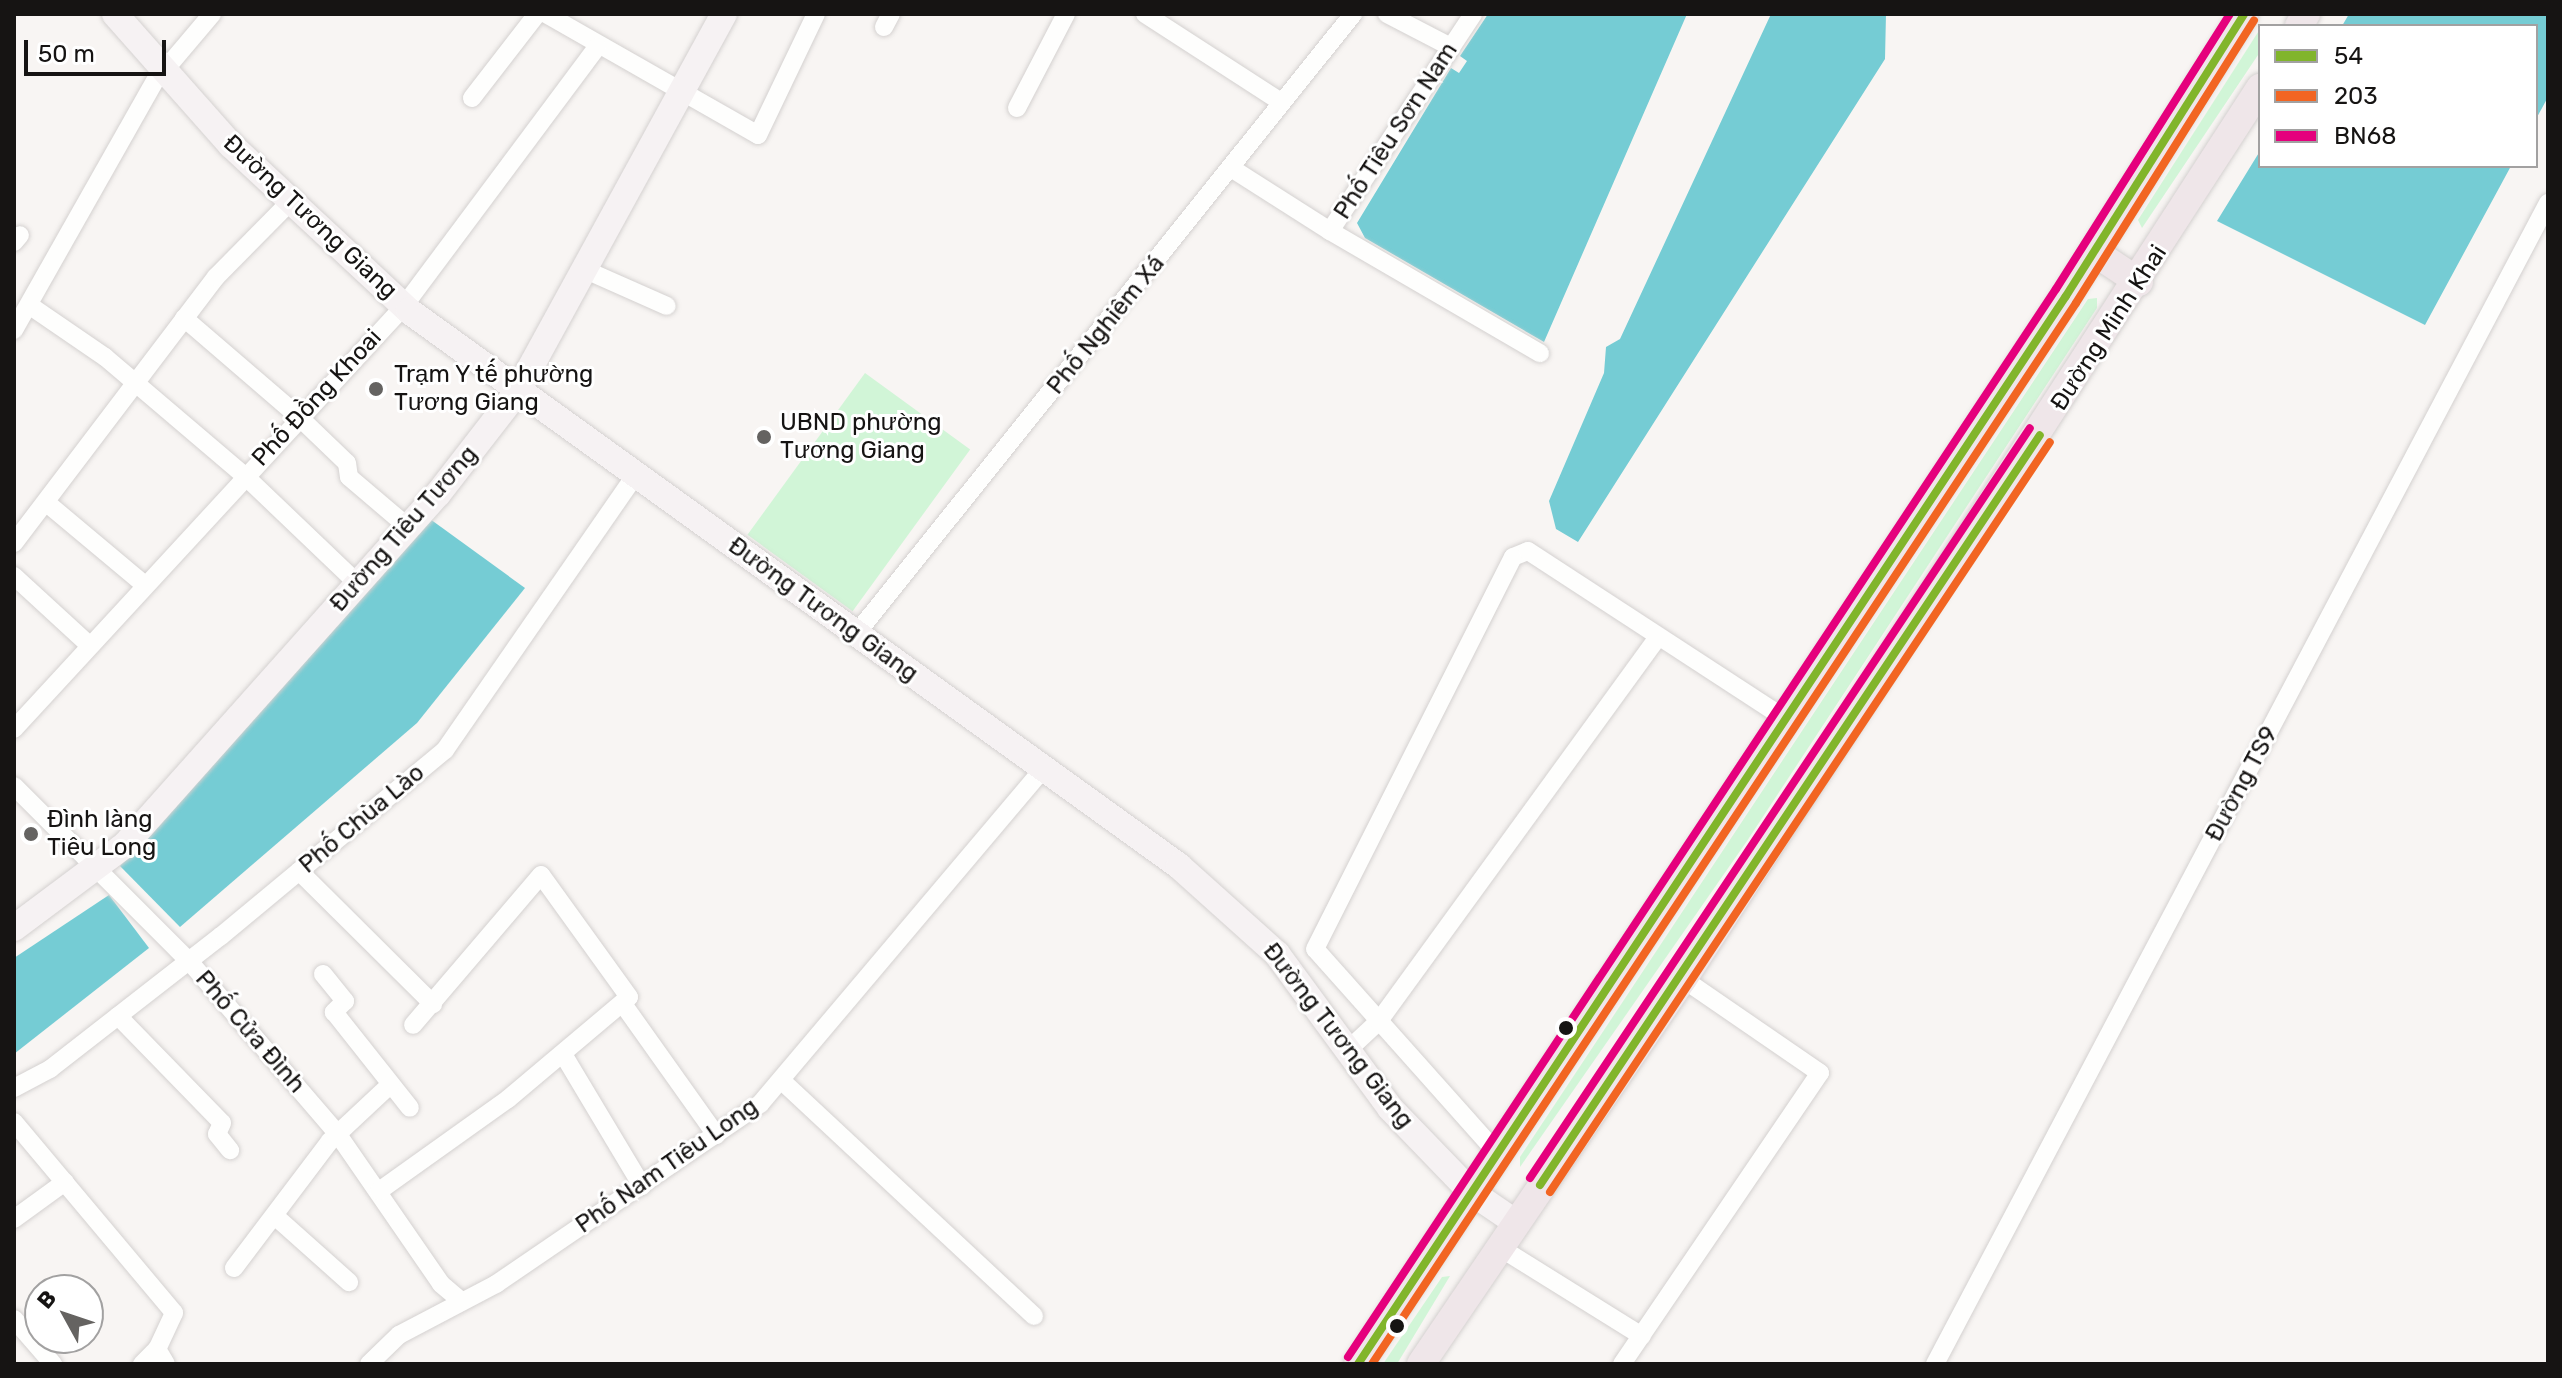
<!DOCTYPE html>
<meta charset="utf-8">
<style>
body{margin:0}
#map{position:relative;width:2562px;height:1378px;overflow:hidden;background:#f8f5f3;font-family:Rubik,sans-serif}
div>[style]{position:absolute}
.green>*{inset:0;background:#d1f5d7;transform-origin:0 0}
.water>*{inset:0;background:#75ccd4}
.roads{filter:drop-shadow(0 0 2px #d4d1d0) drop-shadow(0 0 2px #d4d1d0)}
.street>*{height:18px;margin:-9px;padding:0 9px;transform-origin:9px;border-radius:9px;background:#fefefd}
.secondary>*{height:26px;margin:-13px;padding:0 13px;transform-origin:13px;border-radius:13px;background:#f6f2f3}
.primary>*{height:28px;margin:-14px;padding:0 14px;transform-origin:14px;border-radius:14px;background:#efe6e9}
.bus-1>*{height:8px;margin:-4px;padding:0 4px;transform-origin:4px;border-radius:4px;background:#81b52b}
.bus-2>*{height:8px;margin:-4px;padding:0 4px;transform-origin:4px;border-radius:4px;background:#f26522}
.bus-3>*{height:8px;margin:-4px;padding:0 4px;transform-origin:4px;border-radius:4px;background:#e5007d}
.dots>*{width:22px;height:22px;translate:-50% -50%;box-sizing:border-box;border:4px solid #fff;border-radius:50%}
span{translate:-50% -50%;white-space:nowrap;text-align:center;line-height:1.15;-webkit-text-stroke:6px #fff;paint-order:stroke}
.street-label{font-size:24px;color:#161413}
.poi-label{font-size:24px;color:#161413}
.left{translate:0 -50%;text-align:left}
.frame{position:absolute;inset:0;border:16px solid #161413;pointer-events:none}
.legend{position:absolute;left:2258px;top:24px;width:280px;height:144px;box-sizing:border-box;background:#fff;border:2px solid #a2a1a1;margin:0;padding:10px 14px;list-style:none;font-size:24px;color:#161413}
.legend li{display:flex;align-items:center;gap:16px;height:40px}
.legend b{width:40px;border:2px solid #a2a1a1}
.north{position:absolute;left:24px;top:1274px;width:80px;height:80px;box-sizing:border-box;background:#fff;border:2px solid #a2a1a1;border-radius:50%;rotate:310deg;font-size:22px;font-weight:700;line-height:32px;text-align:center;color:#161413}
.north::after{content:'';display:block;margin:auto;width:28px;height:36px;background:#656361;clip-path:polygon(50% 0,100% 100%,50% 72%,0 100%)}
.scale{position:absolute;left:24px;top:40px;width:142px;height:36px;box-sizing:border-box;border:4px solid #161413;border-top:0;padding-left:10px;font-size:24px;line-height:28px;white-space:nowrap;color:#161413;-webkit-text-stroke:6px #fff;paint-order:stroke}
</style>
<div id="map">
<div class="green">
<i style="clip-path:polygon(2260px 29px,2260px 52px,2142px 228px,2138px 220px)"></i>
<i style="clip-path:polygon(2097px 298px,2097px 308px,1747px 841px,1520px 1167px,1520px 1157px,2088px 299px)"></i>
<i style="left:865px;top:373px;width:130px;height:200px;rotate:36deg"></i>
<i style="clip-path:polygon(1450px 1276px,1397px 1364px,1383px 1364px,1442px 1277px)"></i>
</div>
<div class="water">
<i style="clip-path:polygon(1488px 14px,1687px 14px,1544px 342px,1365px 238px,1357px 223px,1451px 68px,1459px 73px,1467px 61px,1460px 56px)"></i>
<i style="clip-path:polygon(1771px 14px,1886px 14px,1885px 59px,1578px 542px,1556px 529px,1549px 501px,1604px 373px,1606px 347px,1620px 339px)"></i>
<i style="clip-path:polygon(2349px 14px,2548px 14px,2548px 97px,2536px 119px,2536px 26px,2342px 26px)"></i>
<i style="clip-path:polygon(2260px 151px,2260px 166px,2511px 166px,2425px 325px,2217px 221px)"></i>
<i style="clip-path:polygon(430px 519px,525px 588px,417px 723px,180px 927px,120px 866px)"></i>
<i style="clip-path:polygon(109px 895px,149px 948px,14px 1054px,14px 958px)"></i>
</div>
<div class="roads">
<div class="street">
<i style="left:546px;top:14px;width:244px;rotate:29.7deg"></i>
<i style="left:758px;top:135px;width:134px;rotate:-64.4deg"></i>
<i style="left:1145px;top:14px;width:162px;rotate:32.9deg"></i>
<i style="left:1387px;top:14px;width:72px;rotate:27.3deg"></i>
<i style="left:884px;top:27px;width:15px;rotate:-62deg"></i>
<i style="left:163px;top:72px;width:76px;rotate:-49.8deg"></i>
<i style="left:472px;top:98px;width:106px;rotate:-52.3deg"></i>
<i style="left:1017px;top:108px;width:106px;rotate:-62.5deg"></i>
<i style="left:1231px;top:168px;width:117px;rotate:32.5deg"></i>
<i style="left:1330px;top:231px;width:260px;rotate:-56.6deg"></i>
<i style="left:1330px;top:231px;width:243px;rotate:30.2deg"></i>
<i style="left:14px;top:242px;width:9px;rotate:-49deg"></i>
<i style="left:588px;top:271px;width:86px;rotate:23.9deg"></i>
<i style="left:29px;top:305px;width:92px;rotate:34.4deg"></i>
<i style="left:105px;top:357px;width:184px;rotate:40.4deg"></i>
<i style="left:245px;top:476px;width:156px;rotate:43.7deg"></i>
<i style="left:184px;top:318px;width:152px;rotate:40.7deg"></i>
<i style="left:299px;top:417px;width:66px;rotate:43.8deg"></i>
<i style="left:347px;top:463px;width:14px;rotate:82deg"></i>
<i style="left:349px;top:477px;width:79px;rotate:40.4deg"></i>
<i style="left:14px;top:330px;width:299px;rotate:-60.5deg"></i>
<i style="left:48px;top:504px;width:126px;rotate:39.9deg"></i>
<i style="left:14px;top:543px;width:334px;rotate:-52.8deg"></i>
<i style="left:216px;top:277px;width:107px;rotate:-45.4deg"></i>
<i style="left:14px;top:576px;width:103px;rotate:42.6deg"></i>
<i style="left:856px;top:634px;width:795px;rotate:-51.28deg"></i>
<i style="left:14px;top:729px;width:575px;rotate:-47.32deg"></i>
<i style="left:404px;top:306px;width:323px;rotate:-53.3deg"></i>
<i style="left:14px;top:786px;width:247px;rotate:45deg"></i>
<i style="left:189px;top:961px;width:227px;rotate:49.3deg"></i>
<i style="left:337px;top:1133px;width:183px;rotate:55.4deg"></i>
<i style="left:441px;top:1284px;width:25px;rotate:40deg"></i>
<i style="left:299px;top:871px;width:189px;rotate:44.8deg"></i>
<i style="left:323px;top:974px;width:35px;rotate:51deg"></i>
<i style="left:345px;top:1001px;width:16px;rotate:135deg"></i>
<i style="left:334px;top:1012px;width:122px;rotate:51.6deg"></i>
<i style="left:623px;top:1004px;width:161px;rotate:54.6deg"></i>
<i style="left:118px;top:1016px;width:149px;rotate:45.8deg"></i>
<i style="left:222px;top:1123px;width:12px;rotate:114deg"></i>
<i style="left:217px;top:1134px;width:21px;rotate:51deg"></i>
<i style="left:1349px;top:1049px;width:41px;rotate:-43deg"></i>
<i style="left:1379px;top:1021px;width:475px;rotate:-54deg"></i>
<i style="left:563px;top:1054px;width:154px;rotate:59.1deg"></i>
<i style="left:781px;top:1080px;width:346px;rotate:43deg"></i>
<i style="left:14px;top:1088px;width:41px;rotate:-27.8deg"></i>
<i style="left:50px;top:1069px;width:217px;rotate:-37.9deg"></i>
<i style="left:221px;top:936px;width:291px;rotate:-39.7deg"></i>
<i style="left:445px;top:750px;width:333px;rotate:-55.3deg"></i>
<i style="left:14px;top:1122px;width:249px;rotate:50deg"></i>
<i style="left:174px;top:1313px;width:40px;rotate:115deg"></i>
<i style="left:157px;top:1349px;width:17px;rotate:59deg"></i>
<i style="left:1497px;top:1153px;width:273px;rotate:-131.7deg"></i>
<i style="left:1315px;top:949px;width:439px;rotate:-63.2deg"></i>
<i style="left:1513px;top:557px;width:16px;rotate:-22deg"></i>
<i style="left:1528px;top:551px;width:306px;rotate:33.1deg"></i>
<i style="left:379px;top:1191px;width:158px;rotate:-35.5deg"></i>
<i style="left:508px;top:1099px;width:158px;rotate:-40.1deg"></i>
<i style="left:629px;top:997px;width:150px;rotate:-125.8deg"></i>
<i style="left:541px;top:875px;width:197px;rotate:130.5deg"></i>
<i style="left:276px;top:1217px;width:98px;rotate:41.7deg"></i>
<i style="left:14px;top:1219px;width:63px;rotate:-36deg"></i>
<i style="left:1499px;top:1247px;width:168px;rotate:31.9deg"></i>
<i style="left:234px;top:1268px;width:159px;rotate:-52.9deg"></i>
<i style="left:330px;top:1141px;width:83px;rotate:-43.1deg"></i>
<i style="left:14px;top:1319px;width:60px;rotate:49.1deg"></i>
<i style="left:142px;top:1364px;width:21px;rotate:-45deg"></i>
<i style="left:369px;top:1364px;width:42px;rotate:-44deg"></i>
<i style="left:399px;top:1335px;width:110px;rotate:-27.7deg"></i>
<i style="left:496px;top:1284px;width:320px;rotate:-34.3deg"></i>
<i style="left:760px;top:1104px;width:440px;rotate:-49.8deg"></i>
<i style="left:1622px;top:1364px;width:352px;rotate:-55.8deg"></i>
<i style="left:1820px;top:1073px;width:166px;rotate:-145.5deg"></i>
<i style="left:1935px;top:1364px;width:1313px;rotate:-62.17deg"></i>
</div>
<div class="secondary">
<i style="left:115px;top:14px;width:175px;rotate:48.5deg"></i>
<i style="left:231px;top:145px;width:243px;rotate:43deg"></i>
<i style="left:409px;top:311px;width:949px;rotate:35.78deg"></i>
<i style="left:1179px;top:866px;width:132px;rotate:41.9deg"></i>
<i style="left:1277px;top:954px;width:191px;rotate:53.7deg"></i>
<i style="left:1390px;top:1108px;width:117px;rotate:46deg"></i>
<i style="left:1471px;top:1192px;width:53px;rotate:34.3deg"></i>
<i style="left:14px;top:928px;width:139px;rotate:-36.8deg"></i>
<i style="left:125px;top:845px;width:470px;rotate:-48.3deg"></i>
<i style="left:438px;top:494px;width:129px;rotate:-52.2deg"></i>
<i style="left:517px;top:392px;width:431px;rotate:-61.3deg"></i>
</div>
<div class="primary">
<i style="left:2299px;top:26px;width:14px;rotate:-60deg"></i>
<i style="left:2094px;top:252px;width:54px;rotate:33.7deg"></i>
<i style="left:1358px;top:1364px;width:1281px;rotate:-56.46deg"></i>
<i style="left:2066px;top:296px;width:333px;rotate:-57.7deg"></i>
<i style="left:1421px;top:1364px;width:466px;rotate:-55.8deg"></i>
<i style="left:1683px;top:979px;width:1062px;rotate:-57.07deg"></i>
</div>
</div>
<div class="bus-1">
<i style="left:1540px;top:1185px;width:901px;rotate:-56.31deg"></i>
<i style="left:1358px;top:1364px;width:1281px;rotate:-56.46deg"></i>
<i style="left:2066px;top:296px;width:333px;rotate:-57.7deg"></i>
</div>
<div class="bus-2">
<i style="left:1550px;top:1192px;width:901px;rotate:-56.31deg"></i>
<i style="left:1372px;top:1364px;width:1273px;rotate:-56.43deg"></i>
<i style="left:2076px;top:303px;width:334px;rotate:-57.8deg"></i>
</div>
<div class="bus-3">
<i style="left:1530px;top:1178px;width:901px;rotate:-56.31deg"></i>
<i style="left:1348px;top:1357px;width:1281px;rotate:-56.46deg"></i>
<i style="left:2056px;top:289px;width:325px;rotate:-57.7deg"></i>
</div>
<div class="dots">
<i style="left:376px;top:389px;background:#656361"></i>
<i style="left:764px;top:437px;background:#656361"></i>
<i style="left:31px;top:834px;background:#656361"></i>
<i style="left:1566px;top:1028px;background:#161413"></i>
<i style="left:1397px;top:1326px;background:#161413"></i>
</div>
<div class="street-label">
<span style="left:1396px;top:131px;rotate:-57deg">Phố Tiêu Sơn Nam</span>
<span style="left:310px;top:217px;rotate:43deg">Đường Tương Giang</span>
<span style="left:1106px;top:325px;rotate:-51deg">Phố Nghiêm Xá</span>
<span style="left:2109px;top:328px;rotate:-57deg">Đường Minh Khai</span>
<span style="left:317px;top:398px;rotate:-47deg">Phố Đồng Khoai</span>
<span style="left:404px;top:529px;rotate:-49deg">Đường Tiêu Tương</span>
<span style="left:823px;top:610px;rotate:36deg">Đường Tương Giang</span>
<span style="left:2242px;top:784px;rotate:-62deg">Đường TS9</span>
<span style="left:362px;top:819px;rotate:-40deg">Phố Chùa Lào</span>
<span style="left:250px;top:1032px;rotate:49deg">Phố Cửa Đình</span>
<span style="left:1338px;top:1036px;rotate:52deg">Đường Tương Giang</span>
<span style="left:667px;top:1166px;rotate:-35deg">Phố Nam Tiêu Long</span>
</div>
<div class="poi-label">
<span class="left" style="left:394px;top:389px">Trạm Y tế phường<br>Tương Giang</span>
<span class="left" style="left:780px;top:437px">UBND phường<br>Tương Giang</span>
<span class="left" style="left:47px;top:834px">Đình làng<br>Tiêu Long</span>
</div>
<div class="frame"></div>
<ul class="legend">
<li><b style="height:10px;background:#81b52b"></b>54</li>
<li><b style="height:10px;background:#f26522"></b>203</li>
<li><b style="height:10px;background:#e5007d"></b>BN68</li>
</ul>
<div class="north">B</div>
<div class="scale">50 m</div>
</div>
